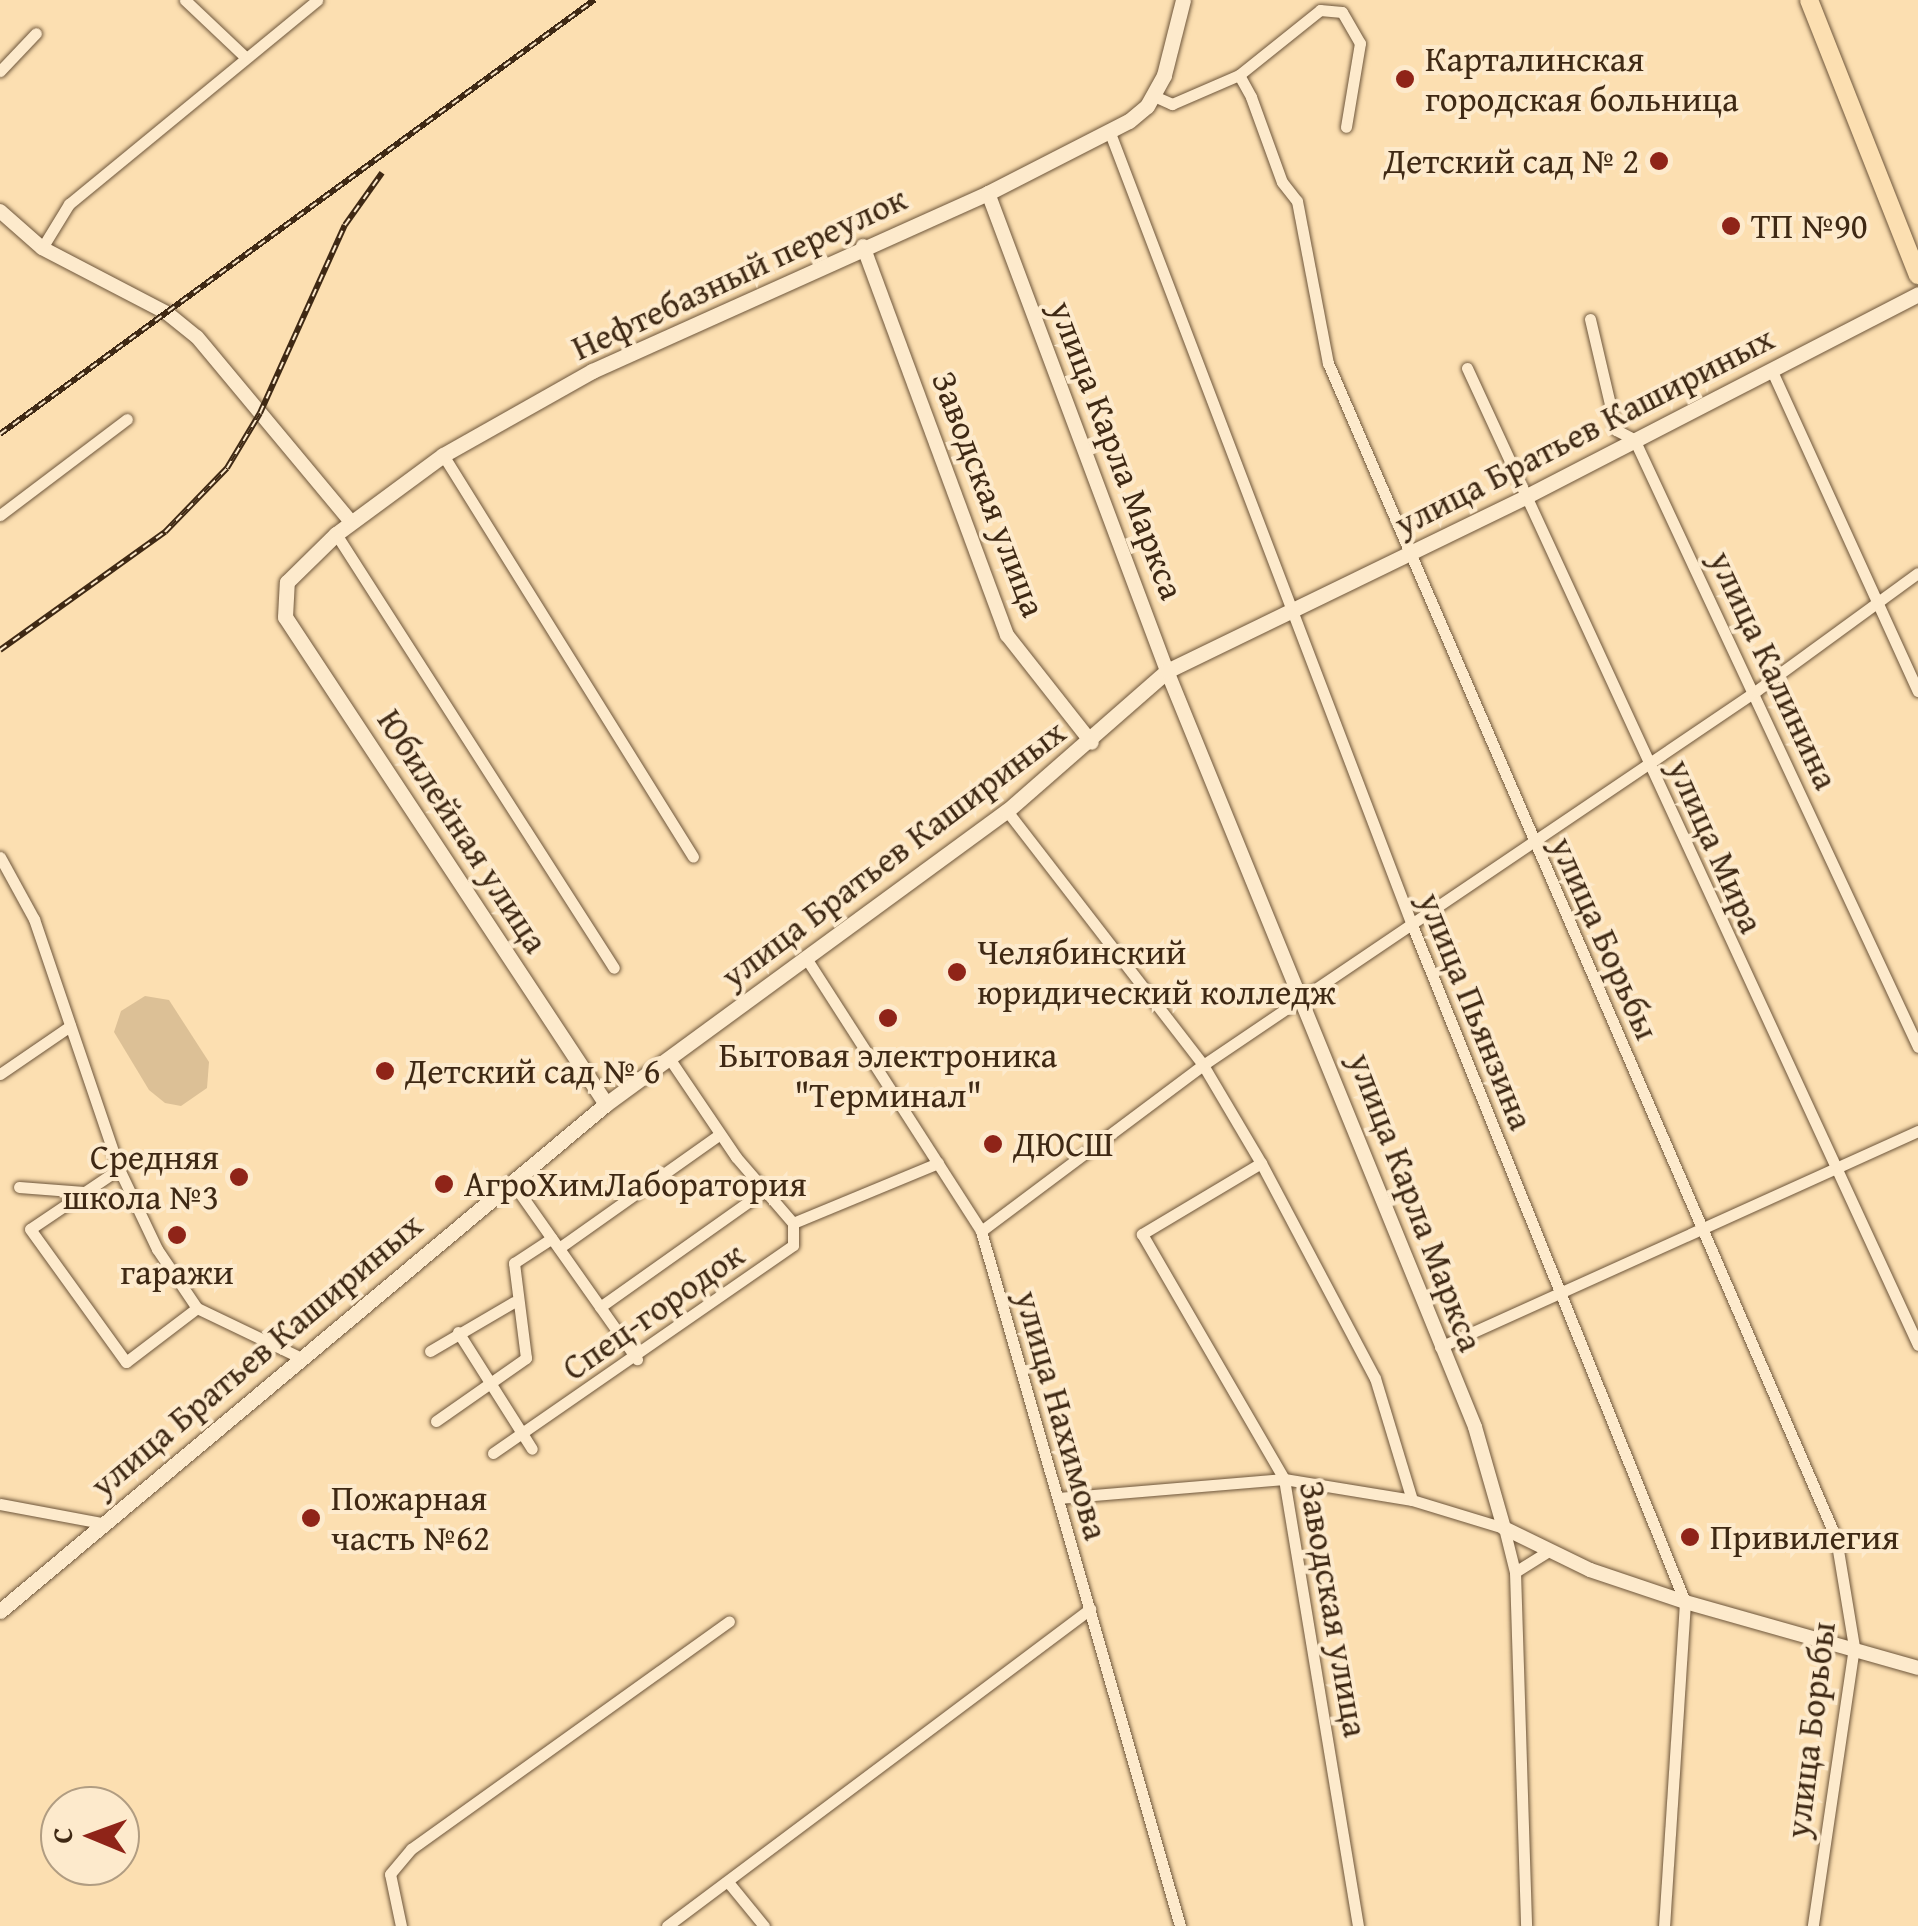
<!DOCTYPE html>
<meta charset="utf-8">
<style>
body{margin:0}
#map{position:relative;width:1918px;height:1926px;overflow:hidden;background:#fcdfb1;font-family:"Gentium Book Plus",serif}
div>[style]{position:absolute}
.green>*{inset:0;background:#dcc096}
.roads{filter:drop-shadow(0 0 2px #6e563b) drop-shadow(0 0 2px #6e563b)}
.minor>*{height:11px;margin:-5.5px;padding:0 5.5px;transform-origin:5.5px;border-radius:5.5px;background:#fdeacc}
.tertiary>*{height:14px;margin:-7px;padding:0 7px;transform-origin:7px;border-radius:7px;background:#fdeacc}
.secondary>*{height:15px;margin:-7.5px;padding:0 7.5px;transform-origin:7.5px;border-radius:7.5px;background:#fdeacc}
.primary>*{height:18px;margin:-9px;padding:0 9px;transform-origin:9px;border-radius:9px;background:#fcdfb1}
.rail>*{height:6px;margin-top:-3px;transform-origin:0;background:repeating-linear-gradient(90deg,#fdeacc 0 8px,#3f2914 0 16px);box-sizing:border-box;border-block:2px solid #3f2914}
.dots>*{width:28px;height:28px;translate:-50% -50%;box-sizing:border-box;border:5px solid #fdeacc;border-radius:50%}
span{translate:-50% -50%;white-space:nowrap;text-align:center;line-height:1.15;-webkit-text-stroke:8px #fdeacc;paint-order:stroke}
.poi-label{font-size:35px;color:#3f2914}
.left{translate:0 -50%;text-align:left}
.right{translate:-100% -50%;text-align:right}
.street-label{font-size:35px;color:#3f2914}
.north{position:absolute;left:40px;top:1786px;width:100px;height:100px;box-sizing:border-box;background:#fdeacc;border:2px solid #b19d82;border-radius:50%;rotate:271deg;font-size:28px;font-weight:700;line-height:40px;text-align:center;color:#3f2914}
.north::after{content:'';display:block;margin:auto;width:35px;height:45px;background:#8f2418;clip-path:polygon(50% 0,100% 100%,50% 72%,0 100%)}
</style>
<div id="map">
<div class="green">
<i style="clip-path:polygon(145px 996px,169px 1000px,209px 1062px,207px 1088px,181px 1106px,165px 1103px,149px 1090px,114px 1032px,121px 1011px)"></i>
</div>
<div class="roads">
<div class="minor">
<i style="left:185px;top:0;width:80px;rotate:43.5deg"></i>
<i style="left:0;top:71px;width:52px;rotate:-46.5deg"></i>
<i style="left:1239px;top:75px;width:104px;rotate:-38.7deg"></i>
<i style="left:1320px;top:10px;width:22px;rotate:5deg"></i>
<i style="left:1342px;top:12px;width:36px;rotate:60deg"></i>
<i style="left:1360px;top:43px;width:85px;rotate:99.5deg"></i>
<i style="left:1154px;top:96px;width:20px;rotate:24deg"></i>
<i style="left:1172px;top:104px;width:73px;rotate:-23.4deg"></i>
<i style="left:1239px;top:75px;width:25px;rotate:61deg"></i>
<i style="left:1251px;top:97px;width:90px;rotate:70deg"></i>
<i style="left:1282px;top:182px;width:24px;rotate:52deg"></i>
<i style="left:1297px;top:201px;width:165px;rotate:79.2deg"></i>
<i style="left:1328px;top:363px;width:1280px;rotate:66.62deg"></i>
<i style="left:1836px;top:1538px;width:110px;rotate:80.6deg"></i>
<i style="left:1854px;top:1647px;width:282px;rotate:98.4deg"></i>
<i style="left:1110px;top:133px;width:848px;rotate:69.13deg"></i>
<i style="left:1412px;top:925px;width:730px;rotate:68.04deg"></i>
<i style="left:1685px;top:1602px;width:325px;rotate:93.7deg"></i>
<i style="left:42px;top:248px;width:52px;rotate:-58.5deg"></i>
<i style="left:69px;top:204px;width:321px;rotate:-39.4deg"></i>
<i style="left:1590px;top:319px;width:114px;rotate:76.8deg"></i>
<i style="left:1616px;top:430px;width:20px;rotate:27deg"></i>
<i style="left:1634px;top:439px;width:671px;rotate:64.96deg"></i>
<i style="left:1467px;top:368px;width:1076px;rotate:65.22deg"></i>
<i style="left:1771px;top:369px;width:354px;rotate:65.5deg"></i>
<i style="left:443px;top:455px;width:473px;rotate:58.1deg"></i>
<i style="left:0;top:515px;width:159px;rotate:-37.1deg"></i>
<i style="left:336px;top:534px;width:515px;rotate:57.36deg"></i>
<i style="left:1007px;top:811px;width:321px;rotate:52.3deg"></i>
<i style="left:1203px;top:1065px;width:114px;rotate:59.4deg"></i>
<i style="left:1261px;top:1163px;width:243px;rotate:62.1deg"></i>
<i style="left:1375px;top:1378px;width:127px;rotate:73.1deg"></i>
<i style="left:0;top:857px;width:71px;rotate:61.3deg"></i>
<i style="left:34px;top:919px;width:264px;rotate:71.2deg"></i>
<i style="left:119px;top:1169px;width:89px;rotate:64.6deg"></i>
<i style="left:157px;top:1249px;width:71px;rotate:55.9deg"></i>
<i style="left:197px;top:1308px;width:111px;rotate:25.6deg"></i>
<i style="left:806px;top:958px;width:324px;rotate:57.3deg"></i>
<i style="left:981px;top:1231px;width:723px;rotate:74.02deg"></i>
<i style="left:669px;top:1058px;width:120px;rotate:55.9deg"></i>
<i style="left:736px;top:1157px;width:87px;rotate:49.2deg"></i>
<i style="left:0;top:1074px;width:85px;rotate:-34.4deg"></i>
<i style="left:1261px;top:1163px;width:139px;rotate:149.2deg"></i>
<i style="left:1142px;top:1234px;width:283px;rotate:59.9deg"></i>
<i style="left:1284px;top:1479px;width:453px;rotate:80.6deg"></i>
<i style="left:119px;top:1169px;width:107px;rotate:146deg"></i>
<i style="left:30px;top:1229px;width:164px;rotate:54.2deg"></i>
<i style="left:126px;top:1362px;width:89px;rotate:-37.3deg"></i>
<i style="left:512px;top:1182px;width:217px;rotate:54.8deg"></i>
<i style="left:19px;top:1187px;width:65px;rotate:4.4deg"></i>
<i style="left:981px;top:1231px;width:277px;rotate:-36.8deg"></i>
<i style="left:1203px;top:1065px;width:668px;rotate:-34.07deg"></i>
<i style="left:1756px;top:691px;width:200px;rotate:-36.1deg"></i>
<i style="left:559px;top:1248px;width:197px;rotate:-35.3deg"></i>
<i style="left:600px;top:1307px;width:201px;rotate:-35.3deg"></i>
<i style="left:458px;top:1332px;width:138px;rotate:57.7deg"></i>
<i style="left:1440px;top:1347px;width:525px;rotate:-24.32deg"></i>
<i style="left:430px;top:1351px;width:97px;rotate:-30.3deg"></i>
<i style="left:436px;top:1421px;width:110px;rotate:-35deg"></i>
<i style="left:526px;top:1358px;width:96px;rotate:-97.2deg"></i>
<i style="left:514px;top:1263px;width:45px;rotate:-33.3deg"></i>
<i style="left:493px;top:1453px;width:365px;rotate:-34.7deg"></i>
<i style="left:793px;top:1245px;width:22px;rotate:-90deg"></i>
<i style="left:793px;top:1223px;width:157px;rotate:-22.5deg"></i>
<i style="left:1058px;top:1498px;width:227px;rotate:-4.8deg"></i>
<i style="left:1284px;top:1479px;width:130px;rotate:9.3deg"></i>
<i style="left:1412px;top:1500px;width:96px;rotate:16.9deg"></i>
<i style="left:1504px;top:1528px;width:45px;rotate:76deg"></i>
<i style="left:1515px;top:1572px;width:354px;rotate:88.2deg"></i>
<i style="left:0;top:1504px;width:104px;rotate:10.6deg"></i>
<i style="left:1515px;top:1572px;width:39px;rotate:-32deg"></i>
<i style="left:728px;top:1882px;width:57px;rotate:50.7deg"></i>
<i style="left:401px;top:1926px;width:53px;rotate:-101.9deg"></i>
<i style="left:390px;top:1874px;width:33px;rotate:-50deg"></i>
<i style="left:411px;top:1849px;width:391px;rotate:-35.6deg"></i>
<i style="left:667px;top:1926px;width:529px;rotate:-36.85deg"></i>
</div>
<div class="tertiary">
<i style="left:988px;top:193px;width:510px;rotate:69.47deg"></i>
<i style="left:1167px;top:671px;width:816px;rotate:67.83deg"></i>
<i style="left:1475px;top:1427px;width:105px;rotate:74deg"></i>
<i style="left:1504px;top:1528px;width:96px;rotate:26deg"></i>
<i style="left:1590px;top:1570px;width:100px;rotate:18.6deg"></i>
<i style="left:1685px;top:1602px;width:242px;rotate:15.8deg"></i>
<i style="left:0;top:211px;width:56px;rotate:41.4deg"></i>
<i style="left:42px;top:248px;width:141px;rotate:27.5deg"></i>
<i style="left:167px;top:313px;width:38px;rotate:39deg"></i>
<i style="left:197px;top:337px;width:241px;rotate:50.2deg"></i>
<i style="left:863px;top:246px;width:415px;rotate:69.7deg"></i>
<i style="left:1007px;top:635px;width:137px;rotate:51.8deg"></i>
</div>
<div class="secondary">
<i style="left:606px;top:1104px;width:583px;rotate:-123.39deg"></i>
<i style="left:285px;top:617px;width:35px;rotate:-87deg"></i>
<i style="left:287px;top:582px;width:69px;rotate:-44.4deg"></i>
<i style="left:336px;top:534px;width:133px;rotate:-36.4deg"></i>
<i style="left:443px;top:455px;width:171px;rotate:-29.4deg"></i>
<i style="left:592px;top:371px;width:434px;rotate:-24.2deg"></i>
<i style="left:988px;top:193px;width:158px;rotate:-27.1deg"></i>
<i style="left:1129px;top:121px;width:23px;rotate:-40deg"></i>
<i style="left:1147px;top:106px;width:35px;rotate:-61deg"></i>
<i style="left:1164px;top:75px;width:77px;rotate:-75.8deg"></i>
<i style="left:0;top:1611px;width:790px;rotate:-39.92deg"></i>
<i style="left:606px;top:1104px;width:497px;rotate:-36.2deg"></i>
<i style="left:1007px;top:811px;width:213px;rotate:-41.2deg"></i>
<i style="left:1167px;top:671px;width:398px;rotate:-25.9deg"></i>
<i style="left:1525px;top:497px;width:442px;rotate:-27.3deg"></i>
</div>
<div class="primary">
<i style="left:1809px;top:0;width:296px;rotate:68.4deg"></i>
</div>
</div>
<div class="rail">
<i style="left:0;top:434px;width:736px;rotate:-36.15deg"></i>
<i style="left:0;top:650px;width:203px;rotate:-35.6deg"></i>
<i style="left:165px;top:532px;width:89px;rotate:-45.9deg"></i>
<i style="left:227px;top:468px;width:64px;rotate:-59deg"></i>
<i style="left:260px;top:413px;width:206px;rotate:-65.7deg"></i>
<i style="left:345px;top:225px;width:64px;rotate:-54.6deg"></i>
</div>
<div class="dots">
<i style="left:1405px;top:79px;background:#8f2418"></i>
<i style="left:1659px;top:161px;background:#8f2418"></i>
<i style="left:1731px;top:226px;background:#8f2418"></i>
<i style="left:957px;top:972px;background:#8f2418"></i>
<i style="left:888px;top:1018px;background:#8f2418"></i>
<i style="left:385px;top:1071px;background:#8f2418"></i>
<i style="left:993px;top:1144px;background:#8f2418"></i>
<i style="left:239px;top:1177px;background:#8f2418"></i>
<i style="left:444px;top:1184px;background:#8f2418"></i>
<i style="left:177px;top:1235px;background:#8f2418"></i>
<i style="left:311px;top:1518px;background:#8f2418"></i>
<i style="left:1690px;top:1537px;background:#8f2418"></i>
</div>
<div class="poi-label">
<span class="left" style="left:1425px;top:79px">Карталинская<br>городская больница</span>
<span class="right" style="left:1639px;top:161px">Детский сад № 2</span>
<span class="left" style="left:1751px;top:226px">ТП №90</span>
<span class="left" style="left:977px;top:972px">Челябинский<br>юридический колледж</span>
<span style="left:888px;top:1075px">Бытовая электроника<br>"Терминал"</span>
<span class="left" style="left:405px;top:1071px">Детский сад № 6</span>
<span class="left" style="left:1013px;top:1144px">ДЮСШ</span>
<span class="right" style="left:219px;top:1177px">Средняя<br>школа №3</span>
<span class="left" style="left:464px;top:1184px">АгроХимЛаборатория</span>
<span style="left:177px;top:1272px">гаражи</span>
<span class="left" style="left:331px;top:1518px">Пожарная<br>часть №62</span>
<span class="left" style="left:1710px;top:1537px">Привилегия</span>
</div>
<div class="street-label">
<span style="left:739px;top:273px;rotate:-25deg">Нефтебазный переулок</span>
<span style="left:1584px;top:431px;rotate:-27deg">улица Братьев Кашириных</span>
<span style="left:1117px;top:450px;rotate:69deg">улица Карла Маркса</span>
<span style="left:989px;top:494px;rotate:69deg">Заводская улица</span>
<span style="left:1774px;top:670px;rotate:65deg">улица Калинина</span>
<span style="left:463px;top:831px;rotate:57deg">Юбилейная улица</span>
<span style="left:1716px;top:846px;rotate:66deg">улица Мира</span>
<span style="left:893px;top:854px;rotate:-37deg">улица Братьев Кашириных</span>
<span style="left:1605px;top:938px;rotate:66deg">улица Борьбы</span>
<span style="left:1476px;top:1011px;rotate:68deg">улица Пьянзина</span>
<span style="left:1416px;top:1202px;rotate:69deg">улица Карла Маркса</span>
<span style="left:653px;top:1311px;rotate:-35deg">Спец-городок</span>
<span style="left:256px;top:1355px;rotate:-40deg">улица Братьев Кашириных</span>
<span style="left:1062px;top:1415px;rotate:74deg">улица Нахимова</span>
<span style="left:1334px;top:1609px;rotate:80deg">Заводская улица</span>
<span style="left:1810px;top:1730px;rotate:-83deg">улица Борьбы</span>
</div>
<div class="north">С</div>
</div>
